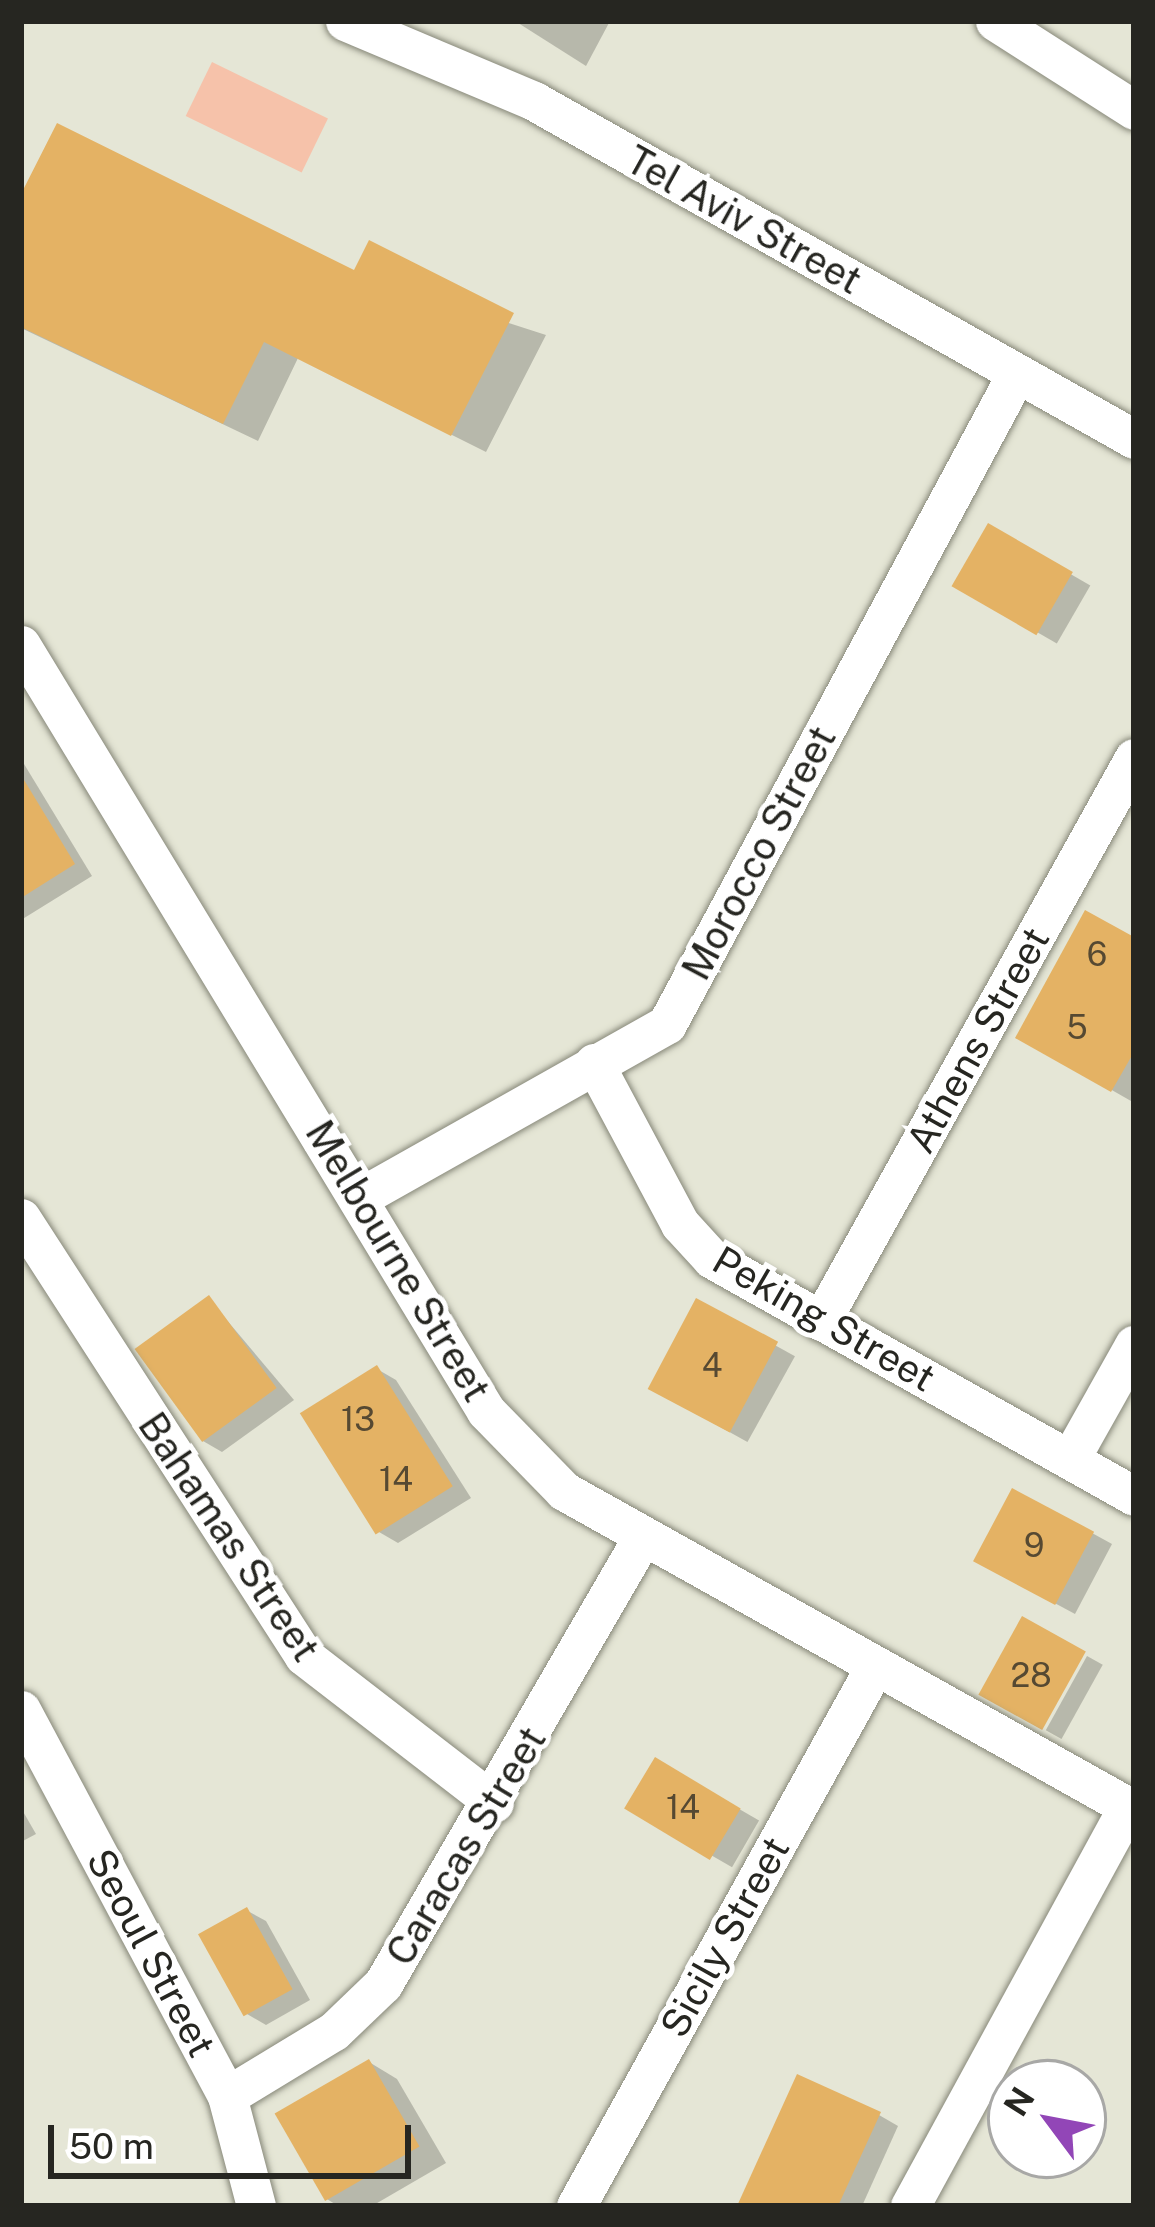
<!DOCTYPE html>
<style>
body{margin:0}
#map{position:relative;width:1155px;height:2227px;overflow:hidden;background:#e5e6d6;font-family:"Public Sans",sans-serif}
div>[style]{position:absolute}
.green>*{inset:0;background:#f6c2aa;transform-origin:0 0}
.shadow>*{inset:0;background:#0003;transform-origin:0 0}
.building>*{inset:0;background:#e4b264;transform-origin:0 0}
.roads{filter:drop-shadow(0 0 3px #878879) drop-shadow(0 0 3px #878879)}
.minor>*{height:39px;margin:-19.5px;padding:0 19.5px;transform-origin:19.5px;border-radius:19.5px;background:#fff}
span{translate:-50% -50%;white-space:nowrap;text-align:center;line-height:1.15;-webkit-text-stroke:10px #fff;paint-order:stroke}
.number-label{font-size:33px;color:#564932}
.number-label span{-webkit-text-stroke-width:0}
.street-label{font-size:39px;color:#262621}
.frame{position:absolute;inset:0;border:24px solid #262621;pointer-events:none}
.north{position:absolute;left:987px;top:2059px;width:120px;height:120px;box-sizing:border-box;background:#fff;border:3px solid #a8a8a6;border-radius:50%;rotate:302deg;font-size:33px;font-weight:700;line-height:48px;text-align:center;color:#262621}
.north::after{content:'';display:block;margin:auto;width:42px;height:54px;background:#9246b7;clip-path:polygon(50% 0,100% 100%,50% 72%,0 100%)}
.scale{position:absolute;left:48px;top:2125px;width:363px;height:54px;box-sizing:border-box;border:6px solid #262621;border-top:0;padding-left:15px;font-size:36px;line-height:42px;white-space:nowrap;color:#262621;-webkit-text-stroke:9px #fff;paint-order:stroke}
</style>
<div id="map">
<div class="green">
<i style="left:212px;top:62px;width:129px;height:60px;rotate:26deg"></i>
</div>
<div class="shadow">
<i style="clip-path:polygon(515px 21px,610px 21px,586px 66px)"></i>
<i style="clip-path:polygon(21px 201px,356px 274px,546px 335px,486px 452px,298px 358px,258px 441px,21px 328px)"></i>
<i style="left:989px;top:527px;width:117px;height:67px;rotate:30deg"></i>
<i style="clip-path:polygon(21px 759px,92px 876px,21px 920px)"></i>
<i style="clip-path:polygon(1134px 941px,1134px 1096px,1131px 1101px,1019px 1037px)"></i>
<i style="clip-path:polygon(209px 1299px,294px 1400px,222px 1452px,203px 1441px)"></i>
<i style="left:697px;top:1302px;width:112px;height:98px;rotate:29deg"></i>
<i style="clip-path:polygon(377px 1369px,396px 1380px,471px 1498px,398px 1543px,379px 1532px)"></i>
<i style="clip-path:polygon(1092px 1533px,1112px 1544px,1075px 1614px,997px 1572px)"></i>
<i style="left:1087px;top:1656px;width:18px;height:85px;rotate:29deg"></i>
<i style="left:656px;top:1761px;width:119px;height:54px;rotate:30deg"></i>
<i style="clip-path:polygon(21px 1808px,36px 1834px,21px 1842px)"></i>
<i style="clip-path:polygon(246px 1910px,266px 1921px,310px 2000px,266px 2025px,247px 2014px)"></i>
<i style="clip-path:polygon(369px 2062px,397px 2079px,446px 2163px,372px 2206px,338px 2206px,327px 2199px)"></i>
<i style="clip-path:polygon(879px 2115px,898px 2126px,862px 2206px,747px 2206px)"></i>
</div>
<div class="building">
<i style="clip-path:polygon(57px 123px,354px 270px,369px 240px,514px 313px,451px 436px,264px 342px,223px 424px,21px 327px,21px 194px)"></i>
<i style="left:988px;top:523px;width:98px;height:73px;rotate:30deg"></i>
<i style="clip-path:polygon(21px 775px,75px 864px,21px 898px)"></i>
<i style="clip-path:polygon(1085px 910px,1134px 937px,1134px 1052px,1111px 1092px,1015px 1038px)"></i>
<i style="left:209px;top:1295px;width:115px;height:92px;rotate:54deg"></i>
<i style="left:696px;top:1298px;width:93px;height:103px;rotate:28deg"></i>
<i style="left:377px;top:1365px;width:143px;height:91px;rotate:58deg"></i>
<i style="left:1012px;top:1488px;width:93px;height:83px;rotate:28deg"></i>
<i style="left:1022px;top:1616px;width:73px;height:90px;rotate:29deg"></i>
<i style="left:655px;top:1757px;width:100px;height:60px;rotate:31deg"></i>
<i style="left:247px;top:1907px;width:94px;height:56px;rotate:61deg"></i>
<i style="left:369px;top:2059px;width:101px;height:109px;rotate:60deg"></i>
<i style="clip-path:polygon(797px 2074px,881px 2112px,838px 2206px,737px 2206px)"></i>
</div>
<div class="roads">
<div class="minor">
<i style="left:345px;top:21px;width:205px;rotate:22.9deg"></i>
<i style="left:534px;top:101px;width:689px;rotate:29.39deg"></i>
<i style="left:995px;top:21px;width:165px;rotate:32.6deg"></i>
<i style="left:21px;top:645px;width:896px;rotate:58.74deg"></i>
<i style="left:486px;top:1411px;width:112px;rotate:45.7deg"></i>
<i style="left:564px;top:1491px;width:653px;rotate:29.23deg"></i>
<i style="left:594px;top:1063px;width:183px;rotate:61.9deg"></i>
<i style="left:680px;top:1224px;width:47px;rotate:47.6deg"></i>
<i style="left:712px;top:1259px;width:484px;rotate:29.3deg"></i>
<i style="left:362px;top:1196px;width:350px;rotate:-29.4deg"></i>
<i style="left:667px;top:1024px;width:739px;rotate:-61.74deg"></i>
<i style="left:21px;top:1218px;width:521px;rotate:57.13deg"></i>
<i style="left:304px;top:1656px;width:240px;rotate:37.7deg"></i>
<i style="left:821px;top:1321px;width:644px;rotate:-60.93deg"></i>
<i style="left:1070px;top:1459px;width:131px;rotate:-60.7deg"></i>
<i style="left:21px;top:1710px;width:438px;rotate:61.9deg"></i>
<i style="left:227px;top:2096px;width:114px;rotate:75.2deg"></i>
<i style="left:227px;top:2096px;width:125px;rotate:-31.3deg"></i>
<i style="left:334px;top:2031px;width:68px;rotate:-43.8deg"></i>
<i style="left:383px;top:1984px;width:516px;rotate:-59.86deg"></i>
<i style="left:576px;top:2206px;width:615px;rotate:-61.02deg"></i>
<i style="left:910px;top:2206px;width:456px;rotate:-61.4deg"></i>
</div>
</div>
<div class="number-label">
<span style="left:1097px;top:955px">6</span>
<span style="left:1077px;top:1028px">5</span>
<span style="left:712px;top:1366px">4</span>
<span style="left:358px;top:1420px">13</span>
<span style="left:396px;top:1480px">14</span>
<span style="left:1034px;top:1546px">9</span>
<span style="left:1031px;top:1676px">28</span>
<span style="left:683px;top:1808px">14</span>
</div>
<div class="street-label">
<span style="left:744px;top:220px;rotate:29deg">Tel Aviv Street</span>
<span style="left:759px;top:853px;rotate:-62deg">Morocco Street</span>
<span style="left:978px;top:1040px;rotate:-61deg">Athens Street</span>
<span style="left:398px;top:1261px;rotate:59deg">Melbourne Street</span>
<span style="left:824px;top:1319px;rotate:30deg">Peking Street</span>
<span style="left:229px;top:1537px;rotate:56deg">Bahamas Street</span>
<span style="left:466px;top:1846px;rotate:-59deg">Caracas Street</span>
<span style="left:725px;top:1937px;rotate:-61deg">Sicily Street</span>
<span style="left:151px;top:1953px;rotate:62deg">Seoul Street</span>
</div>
<div class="frame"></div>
<div class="north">N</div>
<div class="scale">50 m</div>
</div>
